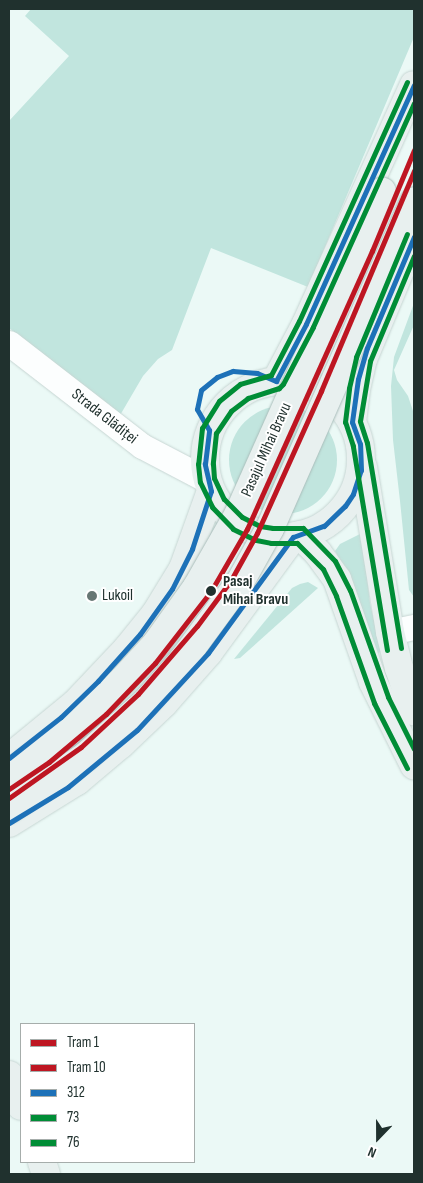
<!DOCTYPE html>
<meta charset="utf-8">
<style>
body{margin:0}
#map{position:relative;width:423px;height:1183px;overflow:hidden;background:#ebf9f6;font-family:"Sofia Sans Condensed",sans-serif}
div>[style]{position:absolute}
.green>*{inset:0;background:#c1e5de}
.round{border-radius:50%}
.roads{filter:drop-shadow(0 0 1px #c7d6d3) drop-shadow(0 0 1px #c7d6d3)}
.minor>*{height:25px;margin:-12.5px;padding:0 12.5px;transform-origin:12.5px;border-radius:12.5px;background:#fcfefe}
.major>*{height:28px;margin:-14px;padding:0 14px;transform-origin:14px;border-radius:14px;background:#e8f0ef}
.major>.ring{margin:-14px;padding:0;box-sizing:content-box;background:none;border:28px solid #e8f0ef;border-radius:50%}
.bridges{filter:drop-shadow(0 0 1px #a9bdba) drop-shadow(0 0 1px #a9bdba)}
.major-bridge>*{height:28px;margin:-14px;padding:0 14px;transform-origin:14px;border-radius:14px;background:#e8f0ef}
.bus-1>*{height:5px;margin:-2.5px;padding:0 2.5px;transform-origin:2.5px;border-radius:2.5px;background:#1d71b8}
.bus-2>*{height:5px;margin:-2.5px;padding:0 2.5px;transform-origin:2.5px;border-radius:2.5px;background:#008d36}
.bus-3>*{height:5px;margin:-2.5px;padding:0 2.5px;transform-origin:2.5px;border-radius:2.5px;background:#008d36}
.tram-1>*{height:5px;margin:-2.5px;padding:0 2.5px;transform-origin:2.5px;border-radius:2.5px;background:#be1622}
.tram-2>*{height:5px;margin:-2.5px;padding:0 2.5px;transform-origin:2.5px;border-radius:2.5px;background:#be1622}
.dots>*{width:14px;height:14px;translate:-50% -50%;box-sizing:border-box;border:2px solid #fff;border-radius:50%}
span{translate:-50% -50%;white-space:nowrap;text-align:center;line-height:1.15;-webkit-text-stroke:4px #fff;paint-order:stroke}
.street-label{font-size:16px;color:#20312e}
.stop-label{font-size:16px;color:#20312e;font-weight:700}
.left{translate:0 -50%;text-align:left}
.poi-label{font-size:16px;color:#20312e}
.frame{position:absolute;inset:0;border:10px solid #20312e;pointer-events:none}
.legend{position:absolute;left:20px;top:1023px;width:175px;height:140px;box-sizing:border-box;background:#fff;border:1px solid #a6adab;margin:0;padding:6px 9px;list-style:none;font-size:15px;color:#20312e}
.legend li{display:flex;align-items:center;gap:10px;height:25px}
.legend b{width:25px;border:1px solid #a6adab}
.north{position:absolute;left:353px;top:1113px;width:50px;height:50px;-webkit-text-stroke:4px #fff;paint-order:stroke;rotate:202deg;font-size:14px;font-weight:700;line-height:20px;text-align:center;color:#20312e}
.north::after{content:'';display:block;margin:auto;width:18px;height:22px;background:#20312e;clip-path:polygon(50% 0,100% 100%,50% 72%,0 100%)}
</style>
<div id="map">
<div class="green">
<i style="clip-path:polygon(31px 9px,414px 9px,414px 37px,308px 287px,211px 248px,172px 350px,158px 359px,143px 376px,119px 417px,9px 328px,9px 121px,69px 56px,25px 16px)"></i>
<i style="clip-path:polygon(414px 303px,414px 325px,394px 370px,397px 380px,408px 396px,414px 414px,414px 597px,409px 590px,400px 501px,393px 440px,391px 386px,394px 357px)"></i>
<i class="round" style="left:229px;top:406px;width:108px;height:108px"></i>
<i style="clip-path:polygon(362px 533px,370px 603px,381px 652px,378px 653px,353px 583px,335px 551px,340px 544px)"></i>
<i style="clip-path:polygon(308px 582px,318px 588px,240px 658px,234px 659px,292px 588px,300px 584px)"></i>
</div>
<div class="roads">
<div class="minor">
<i style="left:9px;top:343px;width:168px;rotate:37.8deg"></i>
<i style="left:142px;top:446px;width:73px;rotate:27.6deg"></i>
<i style="left:390px;top:632px;width:25px;rotate:-12deg"></i>
</div>
<div class="major">
<i class="ring" style="left:205px;top:381px;width:128px;height:128px"></i>
<i style="left:276px;top:381px;width:64px;rotate:-62.2deg"></i>
<i style="left:306px;top:324px;width:262px;rotate:-65.7deg"></i>
<i style="left:352px;top:422px;width:33px;rotate:-83deg"></i>
<i style="left:356px;top:389px;width:31px;rotate:-77deg"></i>
<i style="left:363px;top:359px;width:132px;rotate:-67.3deg"></i>
<i style="left:363px;top:467px;width:167px;rotate:80.7deg"></i>
<i style="left:390px;top:632px;width:37px;rotate:76deg"></i>
<i style="left:399px;top:668px;width:46px;rotate:70.8deg"></i>
<i style="left:300px;top:535px;width:25px;rotate:45deg"></i>
<i style="left:318px;top:553px;width:32px;rotate:54deg"></i>
<i style="left:337px;top:579px;width:109px;rotate:70.7deg"></i>
<i style="left:373px;top:682px;width:93px;rotate:63.7deg"></i>
<i style="left:9px;top:758px;width:85px;rotate:-39.3deg"></i>
<i style="left:75px;top:704px;width:76px;rotate:-46.6deg"></i>
<i style="left:127px;top:649px;width:46px;rotate:-51.1deg"></i>
<i style="left:156px;top:613px;width:52px;rotate:-58.5deg"></i>
<i style="left:183px;top:569px;width:83px;rotate:-70.3deg"></i>
<i style="left:9px;top:823px;width:80px;rotate:-31.7deg"></i>
<i style="left:77px;top:781px;width:57px;rotate:-40.1deg"></i>
<i style="left:121px;top:744px;width:59px;rotate:-43.6deg"></i>
<i style="left:164px;top:703px;width:67px;rotate:-48.7deg"></i>
<i style="left:208px;top:653px;width:144px;rotate:-53.8deg"></i>
<i style="left:9px;top:1075px;width:33px;rotate:69deg"></i>
<i style="left:42px;top:1162px;width:13px;rotate:72deg"></i>
</div>
</div>
<div class="bridges">
<div class="major-bridge">
<i style="left:9px;top:775px;width:73px;rotate:-36.1deg"></i>
<i style="left:68px;top:732px;width:76px;rotate:-43.4deg"></i>
<i style="left:123px;top:680px;width:50px;rotate:-47.4deg"></i>
<i style="left:157px;top:643px;width:69px;rotate:-54.5deg"></i>
<i style="left:197px;top:587px;width:83px;rotate:-60.3deg"></i>
<i style="left:238px;top:515px;width:354px;rotate:-66deg"></i>
<i style="left:9px;top:809px;width:95px;rotate:-34.7deg"></i>
<i style="left:87px;top:755px;width:79px;rotate:-41.9deg"></i>
<i style="left:146px;top:702px;width:55px;rotate:-48.7deg"></i>
<i style="left:182px;top:661px;width:98px;rotate:-53.7deg"></i>
<i style="left:240px;top:582px;width:62px;rotate:-60.9deg"></i>
<i style="left:270px;top:528px;width:357px;rotate:-66.2deg"></i>
</div>
</div>
<div class="bus-1">
<i style="left:9px;top:758px;width:66px;rotate:-38.3deg"></i>
<i style="left:61px;top:717px;width:52px;rotate:-44.2deg"></i>
<i style="left:98px;top:681px;width:63px;rotate:-48.2deg"></i>
<i style="left:140px;top:634px;width:55px;rotate:-54.6deg"></i>
<i style="left:172px;top:589px;width:45px;rotate:-63.4deg"></i>
<i style="left:192px;top:549px;width:61px;rotate:-71.9deg"></i>
<i style="left:211px;top:491px;width:28px;rotate:-103deg"></i>
<i style="left:205px;top:464px;width:34px;rotate:-83deg"></i>
<i style="left:209px;top:430px;width:24px;rotate:-120deg"></i>
<i style="left:197px;top:409px;width:19px;rotate:-78deg"></i>
<i style="left:201px;top:390px;width:21px;rotate:-39deg"></i>
<i style="left:217px;top:377px;width:17px;rotate:-21deg"></i>
<i style="left:233px;top:371px;width:24px;rotate:5deg"></i>
<i style="left:257px;top:373px;width:21px;rotate:23deg"></i>
<i style="left:276px;top:381px;width:64px;rotate:-62.2deg"></i>
<i style="left:306px;top:324px;width:262px;rotate:-65.7deg"></i>
<i style="left:9px;top:823px;width:69px;rotate:-31.4deg"></i>
<i style="left:68px;top:787px;width:89px;rotate:-39.6deg"></i>
<i style="left:137px;top:730px;width:105px;rotate:-47.3deg"></i>
<i style="left:208px;top:653px;width:144px;rotate:-53.8deg"></i>
<i style="left:293px;top:537px;width:33px;rotate:-20deg"></i>
<i style="left:324px;top:526px;width:29px;rotate:-44deg"></i>
<i style="left:345px;top:506px;width:14px;rotate:-56deg"></i>
<i style="left:353px;top:494px;width:25px;rotate:-72deg"></i>
<i style="left:361px;top:470px;width:26px;rotate:-92deg"></i>
<i style="left:360px;top:444px;width:23px;rotate:-110deg"></i>
<i style="left:352px;top:422px;width:43px;rotate:-82.1deg"></i>
<i style="left:358px;top:379px;width:32px;rotate:-74deg"></i>
<i style="left:367px;top:348px;width:121px;rotate:-67.1deg"></i>
</div>
<div class="bus-2">
<i style="left:407px;top:82px;width:262px;rotate:114.3deg"></i>
<i style="left:299px;top:321px;width:61px;rotate:117.4deg"></i>
<i style="left:271px;top:375px;width:32px;rotate:164deg"></i>
<i style="left:240px;top:384px;width:27px;rotate:141deg"></i>
<i style="left:219px;top:401px;width:32px;rotate:122deg"></i>
<i style="left:202px;top:428px;width:36px;rotate:96deg"></i>
<i style="left:198px;top:464px;width:18px;rotate:84deg"></i>
<i style="left:200px;top:482px;width:28px;rotate:64deg"></i>
<i style="left:212px;top:507px;width:30px;rotate:46deg"></i>
<i style="left:233px;top:529px;width:25px;rotate:26deg"></i>
<i style="left:256px;top:540px;width:15px;rotate:11deg"></i>
<i style="left:271px;top:543px;width:26px"></i>
<i style="left:297px;top:543px;width:37px;rotate:45deg"></i>
<i style="left:323px;top:569px;width:30px;rotate:64deg"></i>
<i style="left:336px;top:596px;width:114px;rotate:70.4deg"></i>
<i style="left:374px;top:703px;width:73px;rotate:63.1deg"></i>
<i style="left:401px;top:648px;width:208px;rotate:-99.4deg"></i>
<i style="left:367px;top:443px;width:23px;rotate:-108deg"></i>
<i style="left:360px;top:421px;width:61px;rotate:-80.5deg"></i>
<i style="left:370px;top:361px;width:114px;rotate:-67.3deg"></i>
</div>
<div class="bus-3">
<i style="left:414px;top:103px;width:246px;rotate:114.3deg"></i>
<i style="left:313px;top:327px;width:64px;rotate:117.8deg"></i>
<i style="left:283px;top:384px;width:6px;rotate:135deg"></i>
<i style="left:279px;top:388px;width:33px;rotate:162deg"></i>
<i style="left:248px;top:398px;width:21px;rotate:143deg"></i>
<i style="left:231px;top:411px;width:27px;rotate:124deg"></i>
<i style="left:216px;top:433px;width:31px;rotate:96deg"></i>
<i style="left:213px;top:464px;width:14px;rotate:86deg"></i>
<i style="left:214px;top:478px;width:23px;rotate:65deg"></i>
<i style="left:224px;top:499px;width:25px;rotate:45deg"></i>
<i style="left:242px;top:517px;width:20px;rotate:27deg"></i>
<i style="left:260px;top:526px;width:13px;rotate:9deg"></i>
<i style="left:273px;top:528px;width:30px"></i>
<i style="left:303px;top:528px;width:46px;rotate:45.9deg"></i>
<i style="left:335px;top:561px;width:33px;rotate:63deg"></i>
<i style="left:350px;top:590px;width:114px;rotate:70.4deg"></i>
<i style="left:388px;top:697px;width:58px;rotate:63.4deg"></i>
<i style="left:387px;top:650px;width:207px;rotate:-99.5deg"></i>
<i style="left:353px;top:446px;width:25px;rotate:-108deg"></i>
<i style="left:345px;top:422px;width:34px;rotate:-83deg"></i>
<i style="left:349px;top:388px;width:32px;rotate:-77deg"></i>
<i style="left:356px;top:357px;width:133px;rotate:-67.5deg"></i>
</div>
<div class="tram-1">
<i style="left:9px;top:789px;width:48px;rotate:-34deg"></i>
<i style="left:49px;top:762px;width:75px;rotate:-40.1deg"></i>
<i style="left:106px;top:714px;width:71px;rotate:-46.1deg"></i>
<i style="left:155px;top:663px;width:91px;rotate:-52.1deg"></i>
<i style="left:211px;top:591px;width:72px;rotate:-59.9deg"></i>
<i style="left:247px;top:529px;width:305px;rotate:-65.8deg"></i>
<i style="left:372px;top:251px;width:109px;rotate:-67.4deg"></i>
</div>
<div class="tram-2">
<i style="left:9px;top:798px;width:88px;rotate:-35.3deg"></i>
<i style="left:81px;top:747px;width:78px;rotate:-42.9deg"></i>
<i style="left:138px;top:694px;width:90px;rotate:-49.1deg"></i>
<i style="left:197px;top:626px;width:57px;rotate:-53.5deg"></i>
<i style="left:231px;top:580px;width:54px;rotate:-61deg"></i>
<i style="left:257px;top:533px;width:156px;rotate:-65.7deg"></i>
<i style="left:321px;top:391px;width:239px;rotate:-67.1deg"></i>
</div>
<div class="dots">
<i style="left:211px;top:591px;background:#20312e"></i>
<i style="left:92px;top:596px;background:#677774"></i>
</div>
<div class="street-label">
<span style="left:104px;top:417px;rotate:38deg">Strada Glădiței</span>
<span style="left:267px;top:450px;rotate:-66deg">Pasajul Mihai Bravu</span>
</div>
<div class="stop-label">
<span class="left" style="left:223px;top:591px">Pasaj<br>Mihai Bravu</span>
</div>
<div class="poi-label">
<span class="left" style="left:102px;top:596px">Lukoil</span>
</div>
<div class="frame"></div>
<ul class="legend">
<li><b style="height:6px;background:#be1622"></b>Tram 1</li>
<li><b style="height:6px;background:#be1622"></b>Tram 10</li>
<li><b style="height:6px;background:#1d71b8"></b>312</li>
<li><b style="height:6px;background:#008d36"></b>73</li>
<li><b style="height:6px;background:#008d36"></b>76</li>
</ul>
<div class="north">N</div>
</div>
